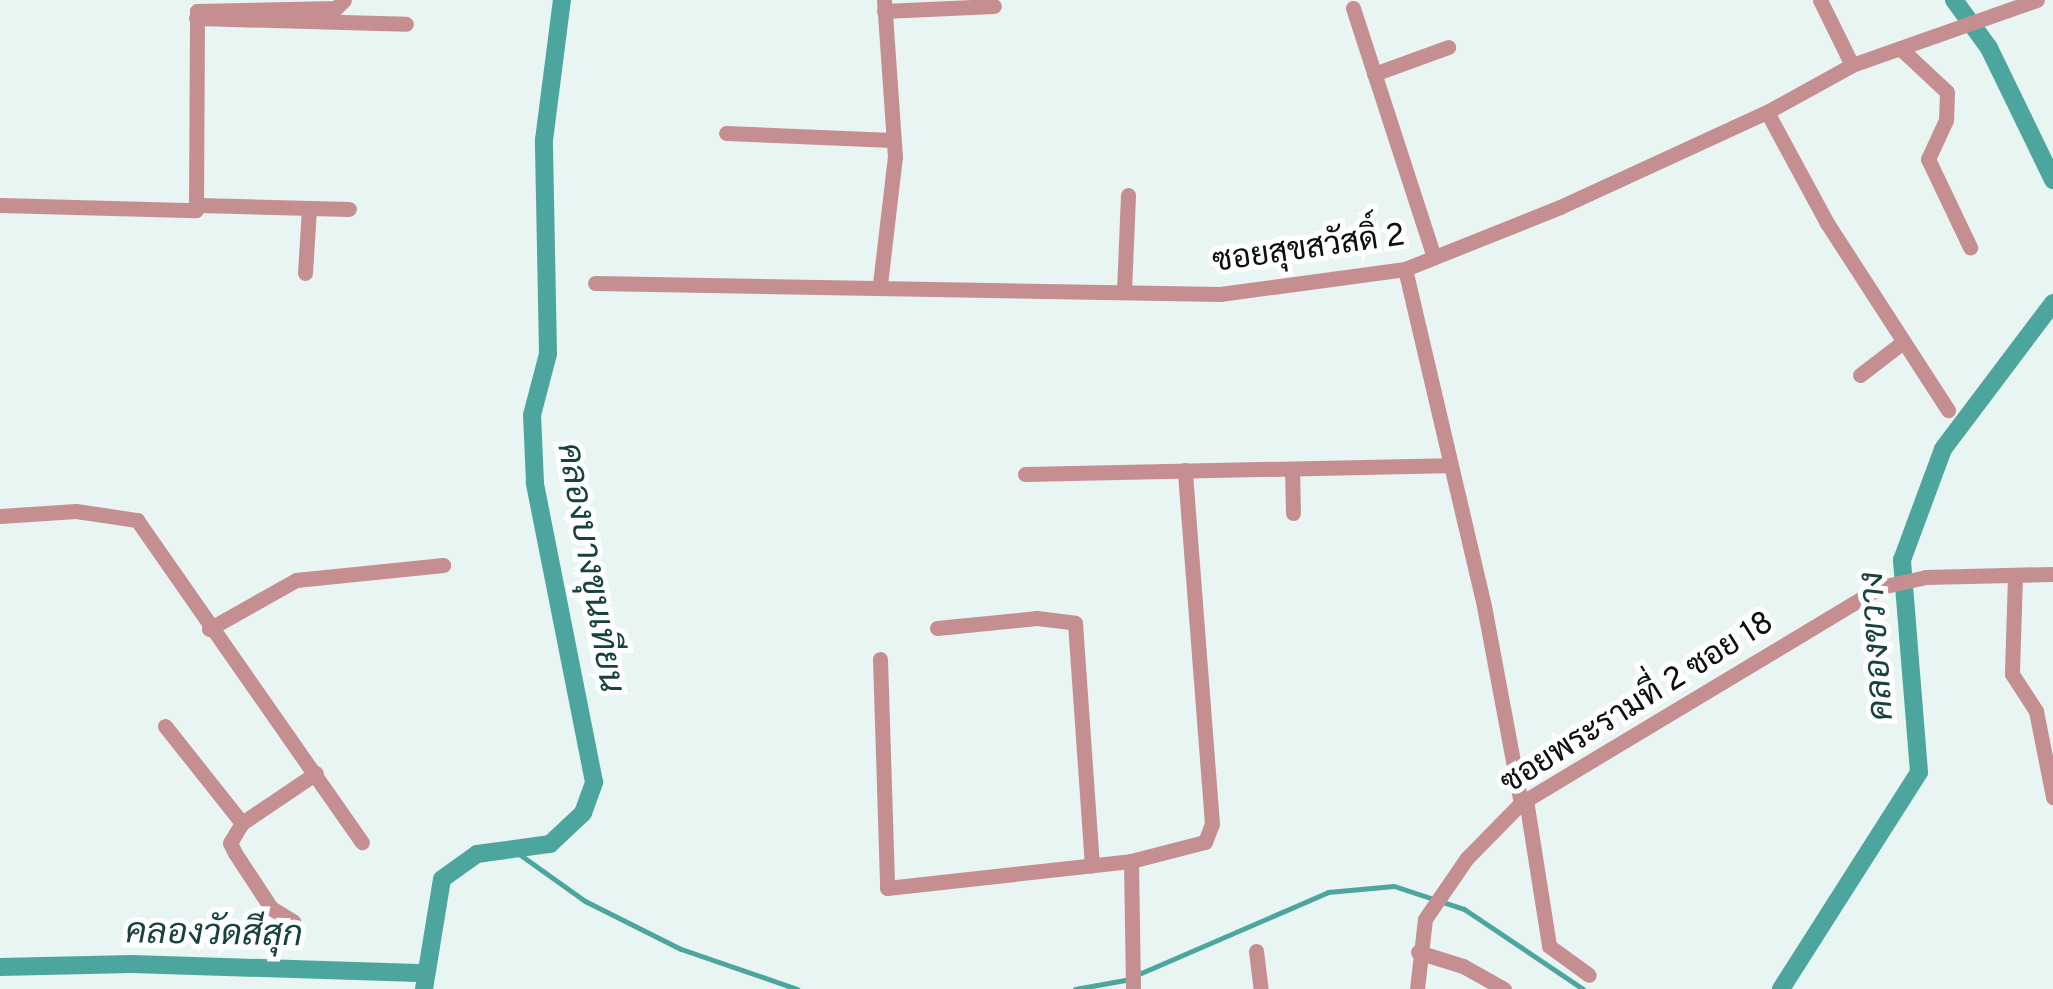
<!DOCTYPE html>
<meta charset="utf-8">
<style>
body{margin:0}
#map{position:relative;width:2053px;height:989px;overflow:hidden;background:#e8f5f3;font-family:Overpass,Sarabun,sans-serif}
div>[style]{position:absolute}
.stream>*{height:5px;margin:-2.5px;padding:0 2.5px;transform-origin:2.5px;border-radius:2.5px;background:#4da69e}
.canal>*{height:18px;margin:-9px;padding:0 9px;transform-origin:9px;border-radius:9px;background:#4da69e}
.minor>*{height:15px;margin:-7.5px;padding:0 7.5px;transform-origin:7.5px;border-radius:7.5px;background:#c58f92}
span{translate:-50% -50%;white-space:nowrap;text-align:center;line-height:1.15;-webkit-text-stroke:10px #fff;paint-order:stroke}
.street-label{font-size:32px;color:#0c1010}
.water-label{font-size:35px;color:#18423e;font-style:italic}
</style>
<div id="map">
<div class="stream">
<i style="left:512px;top:849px;width:90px;rotate:35.5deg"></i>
<i style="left:585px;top:901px;width:107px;rotate:26.6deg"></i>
<i style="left:681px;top:949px;width:123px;rotate:19deg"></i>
<i style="left:1075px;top:989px;width:51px;rotate:-10.2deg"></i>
<i style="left:1125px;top:980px;width:221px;rotate:-23.4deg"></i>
<i style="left:1328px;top:892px;width:66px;rotate:-5.2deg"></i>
<i style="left:1394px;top:886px;width:74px;rotate:18.2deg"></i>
<i style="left:1464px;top:909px;width:143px;rotate:33.9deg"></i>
</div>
<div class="canal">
<i style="left:1954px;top:0;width:59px;rotate:53.9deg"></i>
<i style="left:1989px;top:48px;width:147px;rotate:64.1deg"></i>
<i style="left:0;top:967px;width:132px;rotate:-1.3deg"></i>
<i style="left:132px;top:964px;width:294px;rotate:1.8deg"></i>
<i style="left:424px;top:989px;width:111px;rotate:-80.7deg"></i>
<i style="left:442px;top:879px;width:43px;rotate:-35.5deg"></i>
<i style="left:477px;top:854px;width:74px;rotate:-7.8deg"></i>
<i style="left:550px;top:844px;width:45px;rotate:-43.2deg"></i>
<i style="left:583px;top:813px;width:33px;rotate:-70deg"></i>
<i style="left:594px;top:782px;width:305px;rotate:-101.2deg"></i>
<i style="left:535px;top:483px;width:68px;rotate:-92.5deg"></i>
<i style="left:532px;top:415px;width:63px;rotate:-75.3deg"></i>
<i style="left:548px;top:354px;width:214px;rotate:-91.1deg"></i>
<i style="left:544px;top:140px;width:141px;rotate:-82.7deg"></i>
<i style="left:1781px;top:989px;width:257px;rotate:-57.5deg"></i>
<i style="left:1919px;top:772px;width:213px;rotate:-94.6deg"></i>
<i style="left:1902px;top:560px;width:118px;rotate:-69.7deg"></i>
<i style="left:1943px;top:449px;width:183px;rotate:-53deg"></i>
</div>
<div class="minor">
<i style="left:1820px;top:0;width:72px;rotate:63.8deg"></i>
<i style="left:1353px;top:8px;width:262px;rotate:72deg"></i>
<i style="left:884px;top:11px;width:110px;rotate:-2.6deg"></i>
<i style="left:196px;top:18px;width:210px;rotate:1.6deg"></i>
<i style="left:1900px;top:48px;width:64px;rotate:43.1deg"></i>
<i style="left:1947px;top:92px;width:28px;rotate:92deg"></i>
<i style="left:1946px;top:120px;width:43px;rotate:114.8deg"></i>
<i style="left:1928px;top:159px;width:98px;rotate:64.5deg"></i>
<i style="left:1374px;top:74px;width:79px;rotate:-20deg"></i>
<i style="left:1767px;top:112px;width:126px;rotate:61.6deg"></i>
<i style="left:1827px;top:223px;width:223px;rotate:57.1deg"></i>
<i style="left:726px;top:133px;width:166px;rotate:2.4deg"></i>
<i style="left:0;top:205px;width:196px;rotate:1.5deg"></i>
<i style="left:196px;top:210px;width:199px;rotate:-89.7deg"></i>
<i style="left:197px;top:11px;width:139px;rotate:-1.2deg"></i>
<i style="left:336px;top:8px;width:11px;rotate:-45deg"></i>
<i style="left:199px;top:205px;width:150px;rotate:1.5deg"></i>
<i style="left:1405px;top:269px;width:346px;rotate:76.8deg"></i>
<i style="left:1484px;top:606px;width:200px;rotate:79.4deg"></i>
<i style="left:305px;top:273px;width:65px;rotate:-86.5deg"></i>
<i style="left:595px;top:283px;width:625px;rotate:1.01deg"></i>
<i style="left:1220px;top:294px;width:187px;rotate:-7.7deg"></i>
<i style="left:1405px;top:269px;width:167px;rotate:-21.8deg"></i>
<i style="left:1560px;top:207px;width:228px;rotate:-24.7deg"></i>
<i style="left:1767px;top:112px;width:97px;rotate:-28.9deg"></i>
<i style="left:1852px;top:65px;width:196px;rotate:-19.4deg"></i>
<i style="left:880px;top:284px;width:128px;rotate:-83.3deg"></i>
<i style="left:895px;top:157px;width:157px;rotate:-94deg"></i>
<i style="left:1124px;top:291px;width:96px;rotate:-87.6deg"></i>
<i style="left:1860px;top:375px;width:54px;rotate:-37.5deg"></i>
<i style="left:1292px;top:469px;width:44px;rotate:88.7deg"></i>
<i style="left:1025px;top:474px;width:421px;rotate:-1.2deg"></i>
<i style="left:0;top:516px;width:76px;rotate:-3.8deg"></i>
<i style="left:76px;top:511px;width:62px;rotate:8.4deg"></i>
<i style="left:137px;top:520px;width:393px;rotate:55.1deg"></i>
<i style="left:2015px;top:576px;width:98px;rotate:91.8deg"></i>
<i style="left:2012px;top:674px;width:44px;rotate:57deg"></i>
<i style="left:2036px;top:711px;width:88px;rotate:78.8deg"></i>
<i style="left:937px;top:628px;width:100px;rotate:-5.7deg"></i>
<i style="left:1037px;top:618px;width:38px;rotate:7deg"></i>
<i style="left:1075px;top:623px;width:243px;rotate:86deg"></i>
<i style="left:209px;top:629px;width:100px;rotate:-29.4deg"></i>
<i style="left:296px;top:580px;width:148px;rotate:-5.8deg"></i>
<i style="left:880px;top:659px;width:229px;rotate:88.2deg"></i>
<i style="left:887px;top:888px;width:245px;rotate:-6.3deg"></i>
<i style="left:1131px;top:861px;width:76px;rotate:-14.4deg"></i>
<i style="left:1205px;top:842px;width:19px;rotate:-69deg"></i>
<i style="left:1212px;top:824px;width:355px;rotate:-94.4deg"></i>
<i style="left:165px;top:726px;width:124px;rotate:51.6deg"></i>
<i style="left:242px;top:823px;width:89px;rotate:-34deg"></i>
<i style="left:1526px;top:800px;width:148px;rotate:81deg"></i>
<i style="left:1549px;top:946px;width:49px;rotate:35.9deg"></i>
<i style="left:242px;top:823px;width:23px;rotate:121deg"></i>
<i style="left:230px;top:843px;width:11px;rotate:63deg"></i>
<i style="left:235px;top:853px;width:66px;rotate:56.8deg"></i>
<i style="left:271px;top:908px;width:26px;rotate:31deg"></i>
<i style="left:1131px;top:861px;width:128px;rotate:89.1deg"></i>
<i style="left:1256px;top:951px;width:38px;rotate:83deg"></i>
<i style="left:1418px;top:952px;width:47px;rotate:17.3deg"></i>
<i style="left:1463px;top:966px;width:47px;rotate:29.3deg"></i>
<i style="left:1417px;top:989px;width:70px;rotate:-83.5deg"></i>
<i style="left:1425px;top:919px;width:74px;rotate:-55.5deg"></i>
<i style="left:1467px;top:858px;width:77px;rotate:-45.5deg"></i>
<i style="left:1521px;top:803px;width:420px;rotate:-31deg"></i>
<i style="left:1881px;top:587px;width:46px;rotate:-12.5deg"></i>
<i style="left:1926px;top:577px;width:127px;rotate:-1.4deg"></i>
</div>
<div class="street-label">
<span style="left:1309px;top:250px;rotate:-8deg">ซอยสุขสวัสดิ์ 2</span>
<span style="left:1638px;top:704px;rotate:-32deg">ซอยพระรามที่ 2 ซอย 18</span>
</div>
<div class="water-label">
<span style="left:589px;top:568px;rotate:80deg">คลองบางขุนเทียน</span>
<span style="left:1878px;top:646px;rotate:-94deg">คลองขวาง</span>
<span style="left:214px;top:935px;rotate:1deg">คลองวัดสีสุก</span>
</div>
</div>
